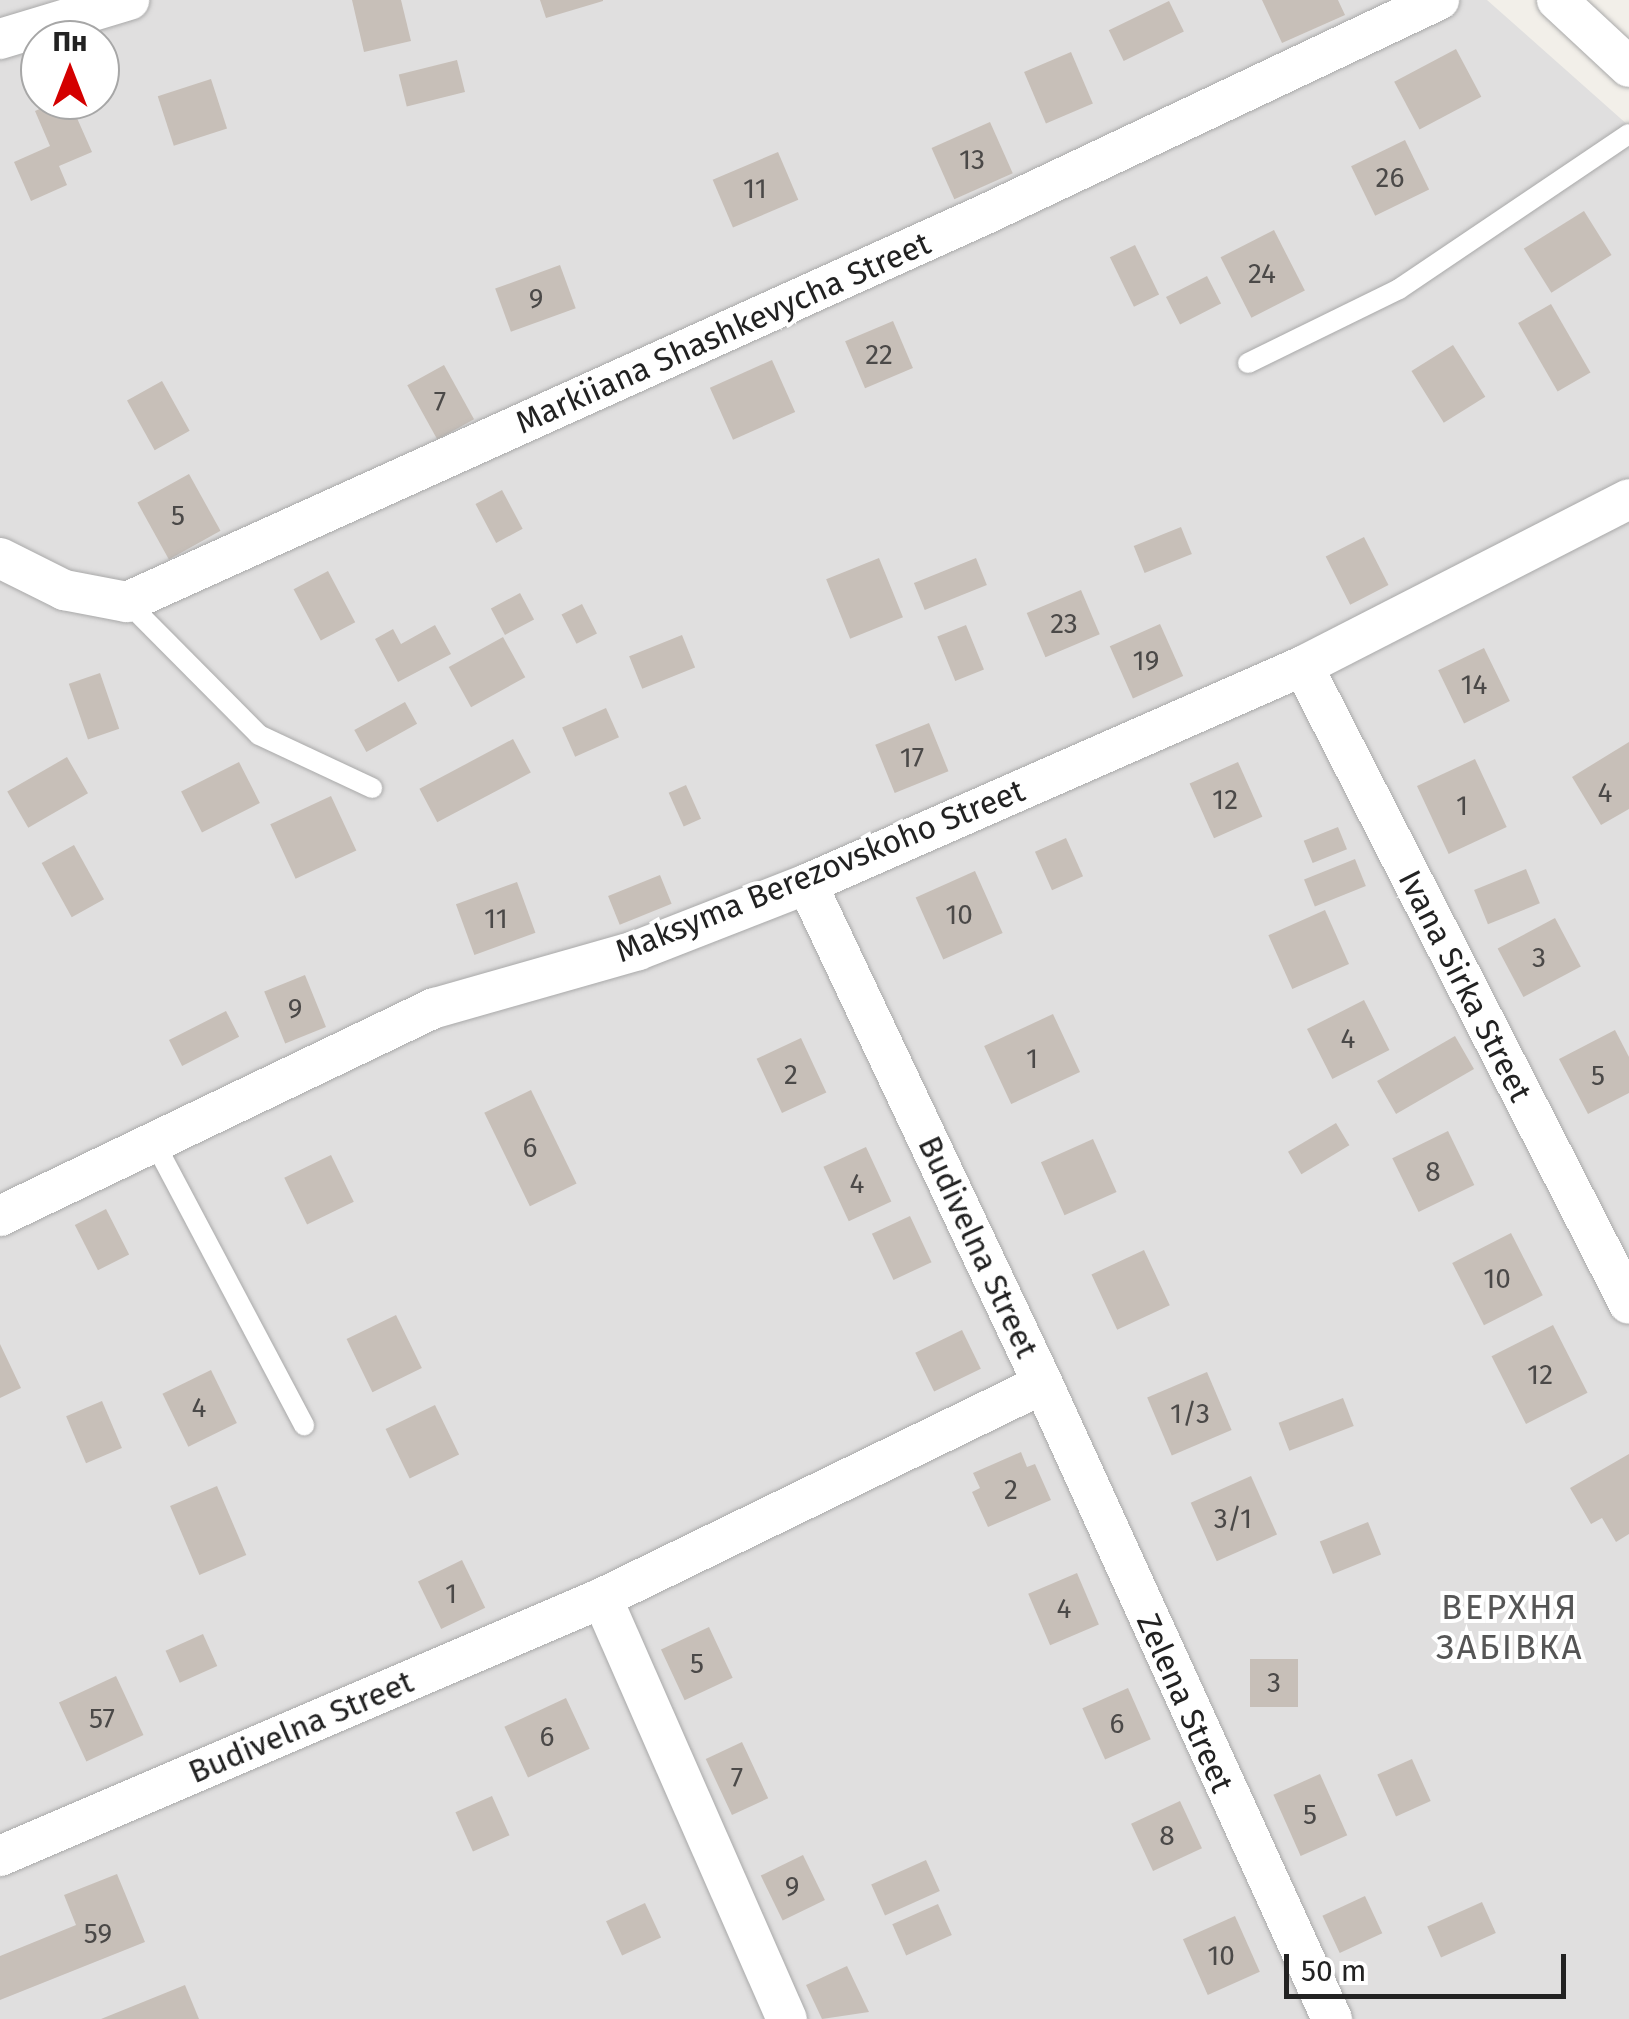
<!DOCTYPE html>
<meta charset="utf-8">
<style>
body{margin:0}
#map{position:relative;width:1629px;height:2019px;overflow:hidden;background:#f2efe9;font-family:"Fira Sans",sans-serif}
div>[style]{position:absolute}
.residential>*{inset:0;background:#e0dfdf}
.building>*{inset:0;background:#c7bfb8;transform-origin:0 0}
.roads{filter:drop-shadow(0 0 2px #a9a9a9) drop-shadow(0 0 2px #a9a9a9)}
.lane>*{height:20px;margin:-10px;padding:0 10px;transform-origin:10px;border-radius:10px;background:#fff}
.street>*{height:40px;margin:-20px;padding:0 20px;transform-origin:20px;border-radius:20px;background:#fff}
span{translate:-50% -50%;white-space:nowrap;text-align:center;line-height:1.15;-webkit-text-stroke:8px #fff;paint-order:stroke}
.number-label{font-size:28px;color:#4b4948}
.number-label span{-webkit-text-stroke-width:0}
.street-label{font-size:32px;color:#222}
.neighbourhood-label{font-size:35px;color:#555;letter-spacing:2.5px}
.north{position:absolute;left:20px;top:20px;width:100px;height:100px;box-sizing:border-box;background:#fff;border:2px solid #a7a7a7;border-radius:50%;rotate:0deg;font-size:28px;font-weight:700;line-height:40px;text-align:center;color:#222}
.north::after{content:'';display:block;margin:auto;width:35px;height:45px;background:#d40000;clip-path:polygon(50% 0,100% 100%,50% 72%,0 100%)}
.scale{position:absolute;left:1284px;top:1954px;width:282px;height:45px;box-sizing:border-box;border:5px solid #222;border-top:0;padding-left:12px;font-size:30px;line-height:35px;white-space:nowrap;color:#222;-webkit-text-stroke:8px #fff;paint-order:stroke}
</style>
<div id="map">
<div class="residential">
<i style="clip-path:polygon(evenodd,0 0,1487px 0,1629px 126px,1629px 2019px,0 2019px,0 0,40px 40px,100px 40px,100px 100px,40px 100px,40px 40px)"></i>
</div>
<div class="building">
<i style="clip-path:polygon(352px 0,401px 0,411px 41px,364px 52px)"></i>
<i style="clip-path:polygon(540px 0,603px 0,603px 1px,546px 18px)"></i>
<i style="clip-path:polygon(1262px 0,1338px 0,1345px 15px,1282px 43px)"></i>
<i style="left:1169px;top:1px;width:34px;height:67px;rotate:64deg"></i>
<i style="left:1456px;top:49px;width:54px;height:70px;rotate:62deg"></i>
<i style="left:1071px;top:52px;width:56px;height:51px;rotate:67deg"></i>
<i style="left:457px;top:60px;width:33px;height:60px;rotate:76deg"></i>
<i style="left:211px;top:79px;width:52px;height:56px;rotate:72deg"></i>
<i style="clip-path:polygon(60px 100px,69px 100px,92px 152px,59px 166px,67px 185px,31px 201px,14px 162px,50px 146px,35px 111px)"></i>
<i style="left:990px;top:122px;width:56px;height:64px;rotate:66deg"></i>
<i style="left:1405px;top:140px;width:55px;height:60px;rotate:64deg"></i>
<i style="left:778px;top:152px;width:52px;height:71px;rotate:67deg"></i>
<i style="left:1584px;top:211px;width:52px;height:71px;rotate:58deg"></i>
<i style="left:1274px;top:230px;width:68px;height:60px;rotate:63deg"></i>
<i style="left:1135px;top:245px;width:55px;height:28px;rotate:64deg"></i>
<i style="left:560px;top:265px;width:46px;height:69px;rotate:70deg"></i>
<i style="left:1207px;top:276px;width:31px;height:46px;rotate:63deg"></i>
<i style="left:1551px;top:304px;width:79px;height:38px;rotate:60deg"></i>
<i style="left:893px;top:321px;width:51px;height:52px;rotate:67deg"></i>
<i style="left:1453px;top:345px;width:61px;height:49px;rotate:58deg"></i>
<i style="left:772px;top:360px;width:57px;height:68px;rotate:66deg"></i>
<i style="left:444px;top:365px;width:62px;height:42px;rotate:61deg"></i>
<i style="left:162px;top:381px;width:57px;height:40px;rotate:61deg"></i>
<i style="left:189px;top:474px;width:65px;height:59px;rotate:61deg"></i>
<i style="left:502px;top:490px;width:44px;height:30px;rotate:62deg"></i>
<i style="left:1181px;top:527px;width:29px;height:51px;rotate:68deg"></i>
<i style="left:1364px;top:537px;width:54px;height:43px;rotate:63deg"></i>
<i style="left:879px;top:558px;width:64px;height:57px;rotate:68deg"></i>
<i style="left:976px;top:558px;width:29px;height:67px;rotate:68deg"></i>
<i style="left:328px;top:571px;width:58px;height:39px;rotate:62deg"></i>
<i style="left:1081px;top:590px;width:48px;height:59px;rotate:67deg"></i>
<i style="left:520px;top:593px;width:30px;height:33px;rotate:62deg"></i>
<i style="left:582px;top:604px;width:33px;height:23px;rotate:63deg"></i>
<i style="left:1160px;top:624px;width:57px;height:55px;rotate:66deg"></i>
<i style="clip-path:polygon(435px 625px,451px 654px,398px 682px,375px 639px,393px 629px,401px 644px)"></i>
<i style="left:966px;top:625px;width:48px;height:31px;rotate:68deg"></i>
<i style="left:682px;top:635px;width:35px;height:57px;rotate:68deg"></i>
<i style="left:503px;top:637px;width:46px;height:62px;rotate:61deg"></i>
<i style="left:1484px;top:648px;width:59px;height:51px;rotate:64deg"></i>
<i style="left:100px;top:673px;width:59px;height:33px;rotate:71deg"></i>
<i style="left:405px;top:702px;width:25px;height:58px;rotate:61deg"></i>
<i style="left:606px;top:708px;width:32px;height:48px;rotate:66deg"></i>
<i style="left:929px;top:723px;width:52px;height:58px;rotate:68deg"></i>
<i style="left:513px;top:739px;width:38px;height:106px;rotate:62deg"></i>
<i style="clip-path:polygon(1629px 742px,1629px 809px,1601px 825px,1572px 777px)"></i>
<i style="left:67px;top:757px;width:42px;height:69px;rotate:60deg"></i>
<i style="left:1475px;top:759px;width:75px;height:64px;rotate:65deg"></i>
<i style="left:239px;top:762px;width:46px;height:65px;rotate:63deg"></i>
<i style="left:1238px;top:762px;width:60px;height:53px;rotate:66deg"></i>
<i style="left:686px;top:785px;width:37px;height:19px;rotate:66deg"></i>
<i style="left:331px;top:796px;width:60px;height:67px;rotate:65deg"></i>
<i style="left:1338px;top:827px;width:24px;height:37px;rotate:68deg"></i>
<i style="left:1066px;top:838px;width:42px;height:34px;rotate:66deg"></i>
<i style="left:74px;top:845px;width:62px;height:37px;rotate:61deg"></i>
<i style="left:1355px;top:859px;width:29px;height:55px;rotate:68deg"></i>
<i style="left:1526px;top:869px;width:37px;height:56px;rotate:68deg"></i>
<i style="left:975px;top:871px;width:68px;height:65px;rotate:66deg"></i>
<i style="left:660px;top:875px;width:31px;height:56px;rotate:68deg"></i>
<i style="left:517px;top:882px;width:54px;height:65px;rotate:70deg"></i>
<i style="left:1325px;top:910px;width:59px;height:62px;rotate:66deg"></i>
<i style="left:1555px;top:918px;width:55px;height:65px;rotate:62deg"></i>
<i style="left:305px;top:975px;width:56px;height:44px;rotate:68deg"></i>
<i style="left:1364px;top:1000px;width:56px;height:64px;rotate:63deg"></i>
<i style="left:226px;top:1011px;width:29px;height:64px;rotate:63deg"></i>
<i style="left:1053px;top:1014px;width:64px;height:76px;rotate:65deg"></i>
<i style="clip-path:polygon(1615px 1030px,1629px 1057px,1629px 1093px,1588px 1114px,1559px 1059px)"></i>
<i style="left:1455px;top:1036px;width:38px;height:90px;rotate:60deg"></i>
<i style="left:801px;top:1038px;width:60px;height:49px;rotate:65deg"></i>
<i style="left:531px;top:1090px;width:104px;height:52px;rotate:64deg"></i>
<i style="left:1336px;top:1123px;width:26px;height:56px;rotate:59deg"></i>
<i style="left:1448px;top:1131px;width:60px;height:62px;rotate:64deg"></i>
<i style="left:1093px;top:1139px;width:58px;height:57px;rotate:66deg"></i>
<i style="left:866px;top:1147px;width:60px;height:47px;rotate:65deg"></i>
<i style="left:331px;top:1155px;width:52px;height:52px;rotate:64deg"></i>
<i style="left:106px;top:1209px;width:51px;height:35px;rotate:63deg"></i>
<i style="left:910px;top:1216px;width:51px;height:42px;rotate:65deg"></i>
<i style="left:1511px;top:1233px;width:70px;height:66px;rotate:63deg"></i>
<i style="left:1144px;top:1250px;width:61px;height:58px;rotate:65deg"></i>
<i style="left:396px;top:1315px;width:59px;height:55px;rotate:64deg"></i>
<i style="left:1553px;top:1325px;width:76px;height:69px;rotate:63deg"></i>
<i style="left:962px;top:1330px;width:43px;height:52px;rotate:64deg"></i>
<i style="clip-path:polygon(0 1344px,21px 1388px,0 1398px)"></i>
<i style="left:211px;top:1370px;width:59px;height:54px;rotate:64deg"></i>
<i style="left:1207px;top:1372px;width:63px;height:65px;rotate:67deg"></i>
<i style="left:1343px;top:1398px;width:30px;height:69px;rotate:69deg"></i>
<i style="left:102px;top:1401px;width:51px;height:39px;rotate:67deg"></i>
<i style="left:435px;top:1405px;width:55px;height:55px;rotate:64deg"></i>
<i style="clip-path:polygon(1021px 1452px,1027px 1467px,1035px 1464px,1051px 1500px,988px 1527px,972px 1492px,980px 1488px,973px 1473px)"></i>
<i style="clip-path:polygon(1629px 1454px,1629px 1534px,1616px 1542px,1602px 1518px,1591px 1524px,1570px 1488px)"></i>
<i style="left:1251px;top:1476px;width:64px;height:66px;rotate:66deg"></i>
<i style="left:217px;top:1486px;width:75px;height:51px;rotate:67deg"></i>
<i style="left:1368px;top:1522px;width:35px;height:52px;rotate:68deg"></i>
<i style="left:462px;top:1560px;width:53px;height:49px;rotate:64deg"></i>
<i style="left:1077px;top:1573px;width:56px;height:53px;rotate:67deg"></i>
<i style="left:709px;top:1627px;width:56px;height:53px;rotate:65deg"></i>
<i style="left:203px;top:1634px;width:35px;height:41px;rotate:66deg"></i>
<i style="left:1250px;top:1659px;width:48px;height:48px"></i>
<i style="left:116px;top:1676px;width:65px;height:63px;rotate:65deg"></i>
<i style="left:1128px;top:1688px;width:56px;height:50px;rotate:66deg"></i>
<i style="left:566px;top:1698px;width:56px;height:68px;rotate:65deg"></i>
<i style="left:742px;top:1742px;width:62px;height:40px;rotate:65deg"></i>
<i style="left:1412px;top:1759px;width:46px;height:38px;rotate:66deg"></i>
<i style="left:1320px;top:1774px;width:67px;height:51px;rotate:66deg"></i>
<i style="left:492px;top:1796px;width:43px;height:40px;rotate:66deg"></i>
<i style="left:1180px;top:1801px;width:52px;height:54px;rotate:65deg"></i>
<i style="left:803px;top:1855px;width:50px;height:47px;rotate:64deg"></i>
<i style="left:926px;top:1860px;width:34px;height:60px;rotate:66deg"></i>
<i style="clip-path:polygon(117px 1874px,145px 1942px,0 2000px,0 1956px,76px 1925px,64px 1895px)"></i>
<i style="left:1365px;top:1896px;width:41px;height:47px;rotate:65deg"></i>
<i style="left:1482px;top:1902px;width:34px;height:60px;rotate:66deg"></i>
<i style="left:645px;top:1903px;width:38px;height:43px;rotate:65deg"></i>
<i style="left:938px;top:1904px;width:34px;height:50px;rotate:66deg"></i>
<i style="left:1235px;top:1916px;width:61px;height:57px;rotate:66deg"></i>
<i style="clip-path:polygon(847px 1966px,869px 2012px,822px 2019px,806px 1985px)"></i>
<i style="clip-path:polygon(185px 1985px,199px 2019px,101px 2019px)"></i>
</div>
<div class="roads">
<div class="lane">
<i style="left:1248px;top:363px;width:168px;rotate:-26.1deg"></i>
<i style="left:1399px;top:289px;width:277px;rotate:-34deg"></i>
<i style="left:127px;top:602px;width:187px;rotate:45.2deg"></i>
<i style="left:259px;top:735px;width:125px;rotate:25.1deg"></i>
<i style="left:153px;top:1140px;width:323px;rotate:62.1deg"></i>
</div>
<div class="street">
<i style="left:1557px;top:0;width:98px;rotate:42.9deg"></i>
<i style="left:0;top:39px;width:135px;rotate:-16.8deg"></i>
<i style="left:0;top:558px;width:72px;rotate:26.6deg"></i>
<i style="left:64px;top:590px;width:64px;rotate:10.8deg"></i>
<i style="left:127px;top:602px;width:945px;rotate:-24.31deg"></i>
<i style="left:988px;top:213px;width:499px;rotate:-25.3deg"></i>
<i style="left:1303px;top:666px;width:716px;rotate:62.93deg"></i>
<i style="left:0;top:1216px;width:482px;rotate:-25.6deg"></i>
<i style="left:435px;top:1008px;width:211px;rotate:-15.9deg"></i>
<i style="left:638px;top:950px;width:181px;rotate:-21.3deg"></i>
<i style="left:807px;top:884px;width:542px;rotate:-23.73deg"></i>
<i style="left:1303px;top:666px;width:366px;rotate:-27.1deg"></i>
<i style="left:1043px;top:1384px;width:698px;rotate:65.53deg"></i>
<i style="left:602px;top:1598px;width:460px;rotate:66.3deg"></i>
<i style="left:0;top:1856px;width:655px;rotate:-23.2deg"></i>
<i style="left:602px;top:1598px;width:490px;rotate:-25.9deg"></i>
<i style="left:1043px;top:1384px;width:553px;rotate:-115.27deg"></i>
</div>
</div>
<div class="number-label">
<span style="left:972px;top:160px">13</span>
<span style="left:1390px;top:178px">26</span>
<span style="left:755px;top:189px">11</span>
<span style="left:1262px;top:274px">24</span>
<span style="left:536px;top:299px">9</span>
<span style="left:879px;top:355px">22</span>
<span style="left:440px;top:402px">7</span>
<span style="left:178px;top:516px">5</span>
<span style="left:1064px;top:624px">23</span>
<span style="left:1146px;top:661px">19</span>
<span style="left:1474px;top:685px">14</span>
<span style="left:912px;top:758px">17</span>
<span style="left:1605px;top:793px">4</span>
<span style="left:1225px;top:800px">12</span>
<span style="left:1462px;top:806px">1</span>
<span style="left:959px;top:915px">10</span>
<span style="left:496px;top:919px">11</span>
<span style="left:1539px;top:958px">3</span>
<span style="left:295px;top:1009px">9</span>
<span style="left:1348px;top:1039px">4</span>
<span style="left:1032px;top:1059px">1</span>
<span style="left:791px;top:1075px">2</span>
<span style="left:1598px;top:1076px">5</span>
<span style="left:530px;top:1148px">6</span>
<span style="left:1433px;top:1172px">8</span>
<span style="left:857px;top:1184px">4</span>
<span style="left:1497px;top:1279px">10</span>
<span style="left:1540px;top:1375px">12</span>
<span style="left:199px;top:1408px">4</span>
<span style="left:1190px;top:1414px">1/3</span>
<span style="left:1011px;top:1490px">2</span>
<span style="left:1233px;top:1519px">3/1</span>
<span style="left:451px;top:1594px">1</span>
<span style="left:1064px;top:1609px">4</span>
<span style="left:697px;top:1664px">5</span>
<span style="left:1274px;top:1683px">3</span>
<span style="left:102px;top:1719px">57</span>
<span style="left:1117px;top:1724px">6</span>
<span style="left:547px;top:1737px">6</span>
<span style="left:737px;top:1778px">7</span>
<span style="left:1310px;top:1815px">5</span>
<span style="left:1167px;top:1836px">8</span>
<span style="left:792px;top:1887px">9</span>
<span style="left:98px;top:1934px">59</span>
<span style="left:1221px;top:1956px">10</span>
</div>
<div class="street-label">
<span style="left:723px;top:333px;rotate:-24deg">Markiiana Shashkevycha Street</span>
<span style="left:820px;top:871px;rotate:-22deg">Maksyma Berezovskoho Street</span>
<span style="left:1465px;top:986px;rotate:63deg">Ivana Sirka Street</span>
<span style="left:978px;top:1247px;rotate:65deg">Budivelna Street</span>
<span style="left:1185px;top:1703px;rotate:66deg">Zelena Street</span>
<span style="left:301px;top:1727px;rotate:-23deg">Budivelna Street</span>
</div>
<div class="neighbourhood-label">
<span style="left:1510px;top:1627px">ВЕРХНЯ<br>ЗАБІВКА</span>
</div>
<div class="north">Пн</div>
<div class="scale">50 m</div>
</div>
